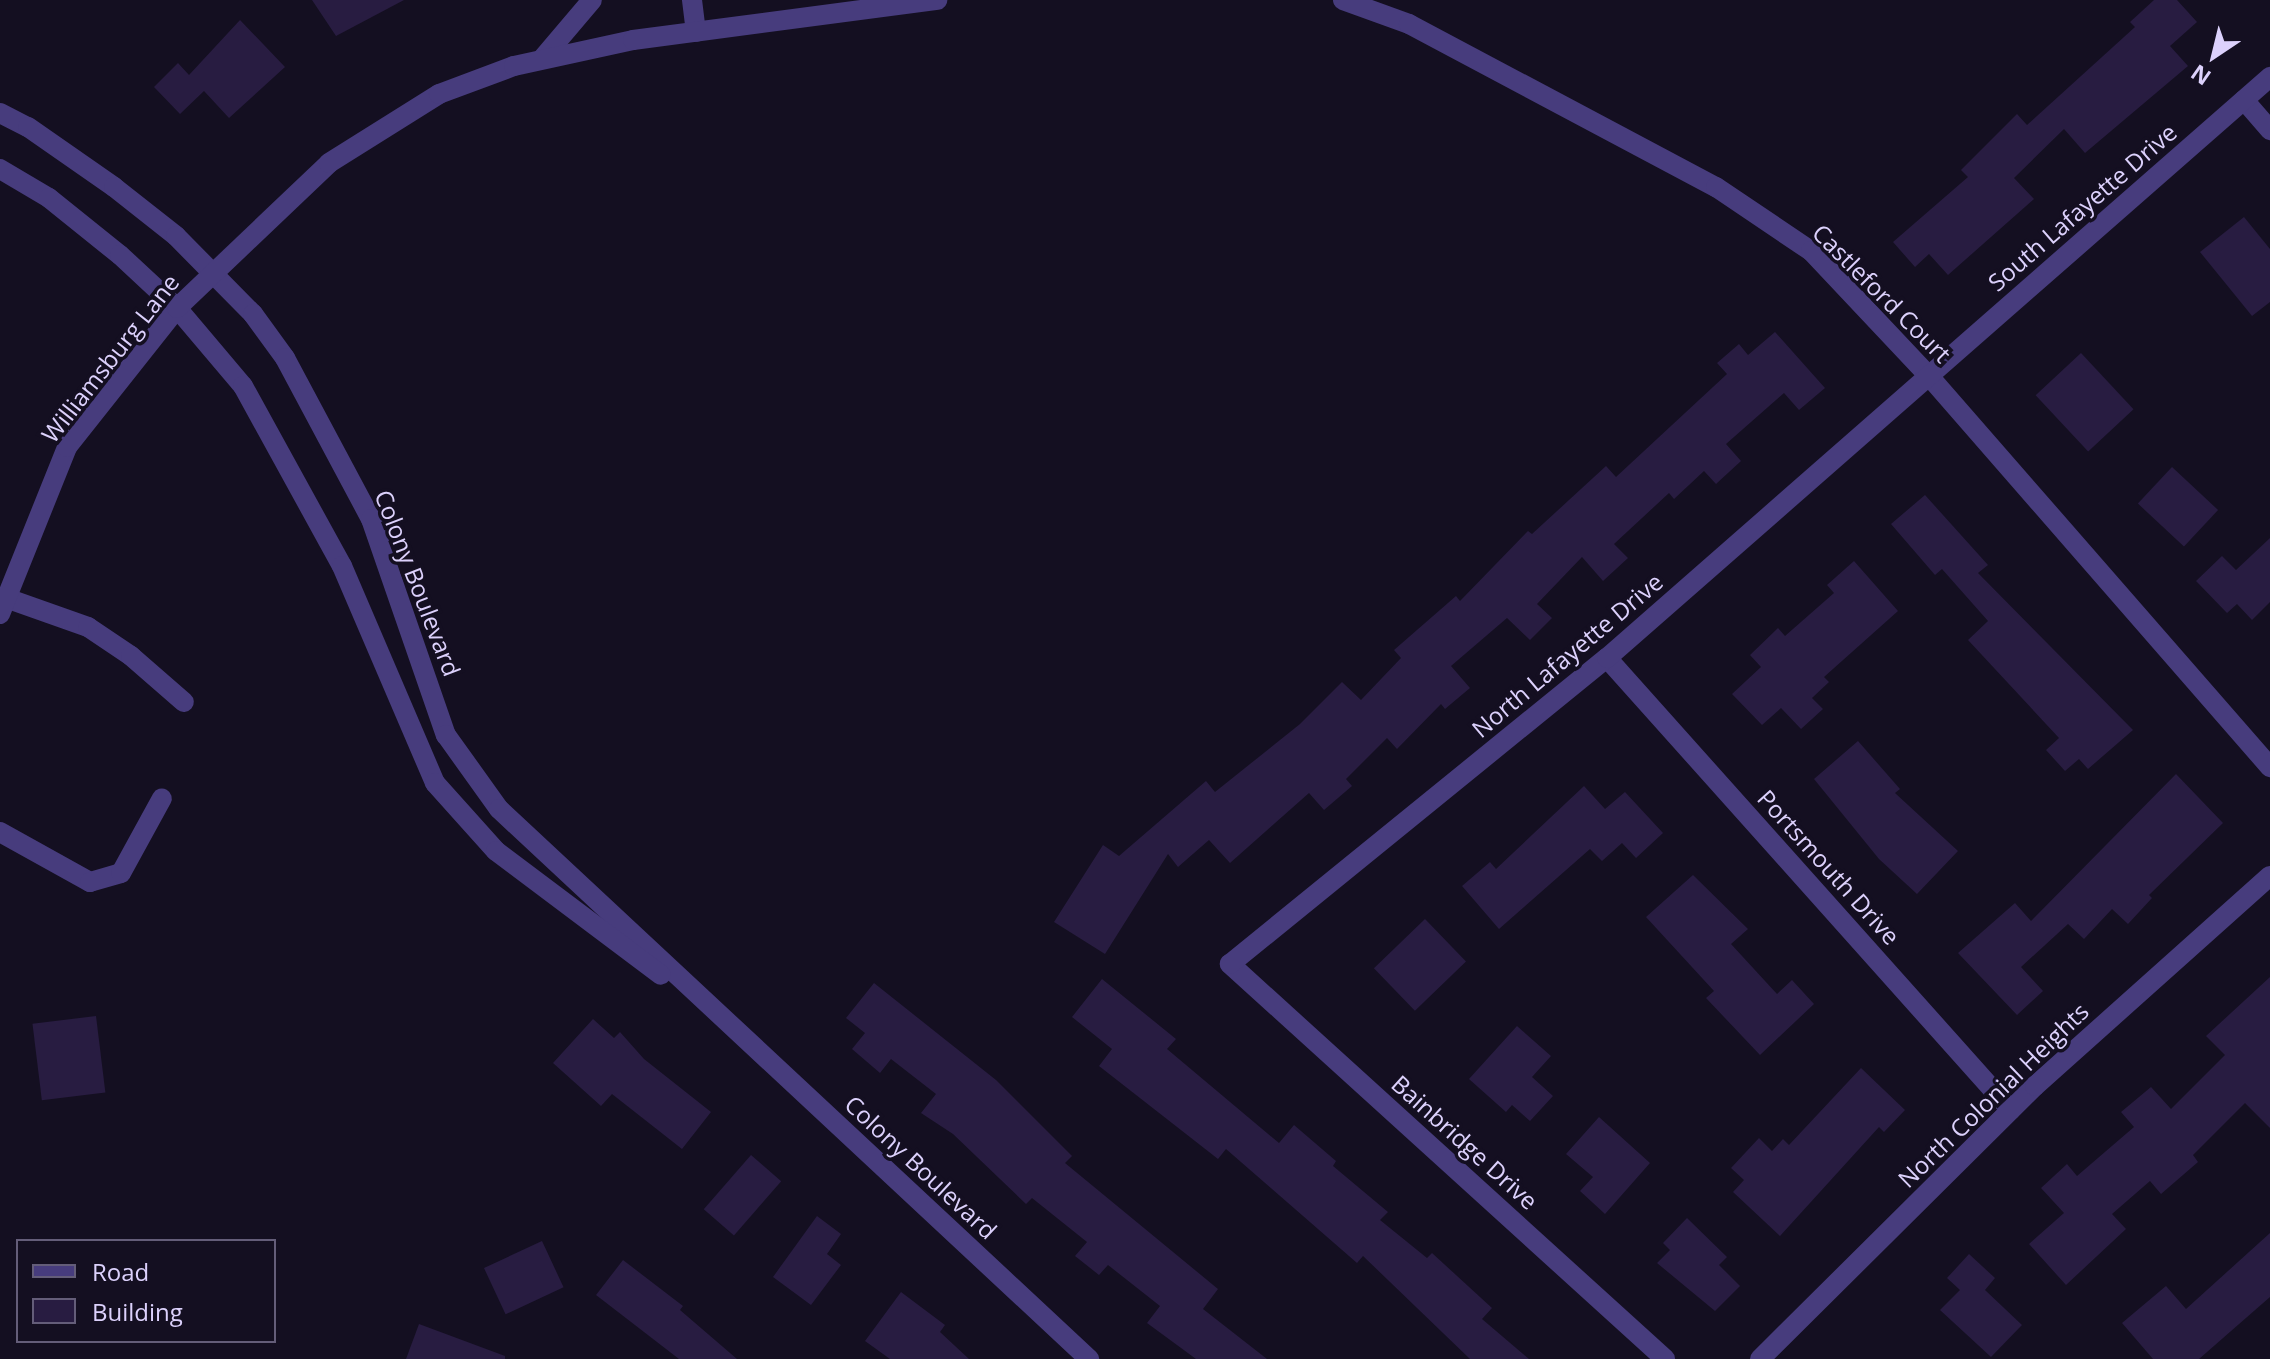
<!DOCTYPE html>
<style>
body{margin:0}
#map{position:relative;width:2270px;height:1359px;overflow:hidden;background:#140f21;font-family:"Open Sans",sans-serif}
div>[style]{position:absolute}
.building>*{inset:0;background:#281c41;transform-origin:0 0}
.minor>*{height:20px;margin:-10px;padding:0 10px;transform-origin:10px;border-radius:10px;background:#473c7d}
span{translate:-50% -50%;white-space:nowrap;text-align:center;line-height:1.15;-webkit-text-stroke:7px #140f21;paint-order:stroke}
.street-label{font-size:24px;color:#dcd1fc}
.legend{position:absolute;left:16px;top:1239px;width:260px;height:104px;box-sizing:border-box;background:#140f21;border:2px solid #645d79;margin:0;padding:10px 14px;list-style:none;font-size:24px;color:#dcd1fc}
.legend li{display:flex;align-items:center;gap:16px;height:40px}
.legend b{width:40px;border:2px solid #645d79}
.north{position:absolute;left:2174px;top:16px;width:80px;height:80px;-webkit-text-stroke:6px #140f21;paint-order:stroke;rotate:215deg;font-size:22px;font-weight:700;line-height:32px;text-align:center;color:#dcd1fc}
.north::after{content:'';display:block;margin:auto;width:28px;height:36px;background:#dcd1fc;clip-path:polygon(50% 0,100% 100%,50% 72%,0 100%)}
</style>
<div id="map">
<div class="building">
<i style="clip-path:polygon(312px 0,404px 0,336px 36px)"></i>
<i style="clip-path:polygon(2154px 0,2177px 0,2197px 22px,2170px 46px,2188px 66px,2085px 153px,2064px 129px,2014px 178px,2034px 199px,1948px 275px,1929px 254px,1915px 267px,1893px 242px,1968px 177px,1961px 170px,2017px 114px,2027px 125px,2135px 27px,2130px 22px)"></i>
<i style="clip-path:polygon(240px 20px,285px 67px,229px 118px,204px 91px,180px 114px,154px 87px,178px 63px,189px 75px)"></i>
<i style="clip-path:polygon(2244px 217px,2270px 249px,2270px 302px,2252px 316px,2200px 252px)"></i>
<i style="clip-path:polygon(1775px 332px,1825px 388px,1799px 410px,1784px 393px,1726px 444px,1741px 461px,1716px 484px,1704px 471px,1674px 499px,1669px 493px,1614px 544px,1628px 558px,1603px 581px,1582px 557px,1537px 604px,1552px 618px,1530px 640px,1507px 618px,1451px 666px,1470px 688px,1445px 709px,1441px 704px,1397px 749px,1387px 738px,1346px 779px,1352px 786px,1324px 810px,1309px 793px,1230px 863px,1209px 840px,1178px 867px,1168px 854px,1105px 954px,1054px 922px,1103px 845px,1119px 856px,1206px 781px,1215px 792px,1300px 724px,1342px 682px,1361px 700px,1401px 658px,1394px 650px,1456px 596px,1460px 601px,1528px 531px,1532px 534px,1606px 466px,1616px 477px,1727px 374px,1717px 363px,1739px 344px,1748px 355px)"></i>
<i style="left:2081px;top:353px;width:77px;height:62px;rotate:47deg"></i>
<i style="left:2172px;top:467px;width:63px;height:50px;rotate:43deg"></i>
<i style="clip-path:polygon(1925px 495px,1988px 565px,1978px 573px,2133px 730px,2088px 769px,2079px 759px,2065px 771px,2046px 750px,2059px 738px,1968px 640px,1988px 621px,1942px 569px,1935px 575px,1891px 524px)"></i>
<i style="clip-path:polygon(2270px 538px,2270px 602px,2252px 620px,2237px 604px,2227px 613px,2196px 581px,2222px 556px,2236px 570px)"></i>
<i style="clip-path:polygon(1854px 561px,1898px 611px,1824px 677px,1829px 682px,1812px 698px,1823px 709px,1801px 729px,1781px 708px,1762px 725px,1732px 694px,1761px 667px,1750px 655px,1778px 628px,1785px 636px,1834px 593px,1827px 585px)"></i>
<i style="clip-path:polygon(1858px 741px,1900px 789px,1895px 793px,1958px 851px,1917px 894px,1879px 859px,1814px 779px)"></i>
<i style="clip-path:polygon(2176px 774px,2223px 823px,2149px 895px,2152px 898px,2128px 924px,2112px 909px,2084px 939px,2068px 924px,2021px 967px,2043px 991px,2017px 1015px,1958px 953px,2015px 903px,2031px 921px)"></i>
<i style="clip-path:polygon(1584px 786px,1605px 809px,1625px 792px,1663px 833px,1636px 858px,1622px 843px,1602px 861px,1590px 849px,1499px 929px,1462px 886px,1490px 862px,1496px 869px)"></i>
<i style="clip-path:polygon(1693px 875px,1748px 929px,1731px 944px,1777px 994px,1792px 980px,1814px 1004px,1760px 1055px,1706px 998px,1714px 991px,1646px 917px)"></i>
<i style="left:1425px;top:919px;width:59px;height:71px;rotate:46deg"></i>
<i style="clip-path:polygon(2270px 977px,2270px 1128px,2245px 1103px,2193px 1155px,2198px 1162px,2161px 1194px,2150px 1181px,2112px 1214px,2126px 1229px,2066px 1285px,2029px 1244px,2064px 1213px,2041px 1188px,2067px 1164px,2077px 1176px,2134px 1127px,2121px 1112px,2151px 1087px,2171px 1109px,2225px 1055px,2206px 1036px)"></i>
<i style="clip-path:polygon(1102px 979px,1176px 1039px,1167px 1049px,1279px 1143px,1294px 1125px,1336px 1161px,1333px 1166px,1388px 1212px,1380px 1220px,1427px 1258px,1432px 1253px,1492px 1308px,1482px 1319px,1529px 1359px,1470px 1359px,1363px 1256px,1357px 1263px,1226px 1149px,1218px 1159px,1099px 1066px,1112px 1049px,1072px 1017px)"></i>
<i style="clip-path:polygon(874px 983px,996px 1080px,1072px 1156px,1065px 1163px,1218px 1289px,1203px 1309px,1267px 1359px,1196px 1359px,1147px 1323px,1160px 1306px,1108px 1265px,1099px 1275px,1075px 1256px,1087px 1242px,1032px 1198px,1026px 1204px,953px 1134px,921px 1113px,936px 1094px,891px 1059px,880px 1073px,852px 1049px,865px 1033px,846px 1018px)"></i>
<i style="left:96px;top:1016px;width:77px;height:64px;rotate:83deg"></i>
<i style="clip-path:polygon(593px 1019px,614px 1038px,620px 1032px,644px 1059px,711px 1112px,682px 1149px,612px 1094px,601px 1106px,553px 1063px)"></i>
<i style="clip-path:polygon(1517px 1026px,1551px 1056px,1532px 1077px,1553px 1096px,1530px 1121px,1512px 1105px,1506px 1112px,1469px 1079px)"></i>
<i style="clip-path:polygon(1861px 1068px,1905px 1110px,1884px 1132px,1879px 1127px,1780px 1236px,1733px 1192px,1744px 1180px,1731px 1168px,1759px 1138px,1772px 1151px,1783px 1139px,1789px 1145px)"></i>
<i style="clip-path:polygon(1599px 1117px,1650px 1163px,1605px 1214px,1580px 1191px,1593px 1177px,1566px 1154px)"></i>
<i style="left:751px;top:1155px;width:40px;height:72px;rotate:41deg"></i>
<i style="clip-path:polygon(817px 1216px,841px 1234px,827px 1254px,841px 1265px,811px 1305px,773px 1277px)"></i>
<i style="clip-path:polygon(1687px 1218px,1727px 1257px,1719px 1265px,1740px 1286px,1715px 1311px,1657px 1263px,1670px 1250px,1663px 1243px)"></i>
<i style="clip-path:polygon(2270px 1233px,2270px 1297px,2199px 1359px,2153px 1359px,2122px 1323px,2166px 1286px,2186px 1309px)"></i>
<i style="left:542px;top:1241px;width:51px;height:64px;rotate:65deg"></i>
<i style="clip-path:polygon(1969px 1254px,1995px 1278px,1985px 1290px,2022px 1325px,1991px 1357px,1940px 1310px,1960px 1290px,1947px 1278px)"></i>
<i style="clip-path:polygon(623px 1260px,683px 1306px,680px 1310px,737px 1359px,679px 1359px,596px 1295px)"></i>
<i style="clip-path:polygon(901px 1292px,945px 1325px,940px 1332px,969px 1359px,890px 1359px,865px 1341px)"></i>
<i style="clip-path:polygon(419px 1324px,505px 1356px,505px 1359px,406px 1359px)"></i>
</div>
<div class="minor">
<i style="left:692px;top:0;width:32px;rotate:83deg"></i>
<i style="left:1343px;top:0;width:70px;rotate:20deg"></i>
<i style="left:1409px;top:24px;width:348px;rotate:28deg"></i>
<i style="left:1716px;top:187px;width:115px;rotate:34deg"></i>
<i style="left:1811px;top:251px;width:172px;rotate:46.7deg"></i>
<i style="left:1929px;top:376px;width:519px;rotate:48.91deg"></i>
<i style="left:542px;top:59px;width:77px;rotate:-49.7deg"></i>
<i style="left:2244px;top:100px;width:40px;rotate:49deg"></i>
<i style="left:0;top:113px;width:31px;rotate:27deg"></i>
<i style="left:28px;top:127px;width:105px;rotate:34.9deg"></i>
<i style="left:114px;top:187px;width:79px;rotate:38.3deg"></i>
<i style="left:176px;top:236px;width:110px;rotate:45.4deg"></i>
<i style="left:253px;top:314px;width:54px;rotate:54deg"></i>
<i style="left:285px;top:358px;width:183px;rotate:61.9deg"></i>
<i style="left:371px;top:519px;width:229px;rotate:70.9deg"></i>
<i style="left:446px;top:735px;width:91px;rotate:54.4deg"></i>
<i style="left:499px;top:809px;width:807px;rotate:42.99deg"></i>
<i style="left:0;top:169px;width:57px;rotate:30.6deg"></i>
<i style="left:49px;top:198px;width:91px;rotate:38.8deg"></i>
<i style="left:120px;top:255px;width:78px;rotate:42.9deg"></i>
<i style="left:177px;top:308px;width:102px;rotate:49.8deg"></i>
<i style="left:243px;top:386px;width:205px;rotate:61.2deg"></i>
<i style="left:342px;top:566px;width:236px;rotate:66.8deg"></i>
<i style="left:435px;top:783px;width:91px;rotate:48.1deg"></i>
<i style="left:496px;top:851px;width:206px;rotate:36.9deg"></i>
<i style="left:6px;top:598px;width:87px;rotate:19.5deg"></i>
<i style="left:88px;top:627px;width:52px;rotate:34deg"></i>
<i style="left:131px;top:656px;width:70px;rotate:41deg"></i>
<i style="left:0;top:614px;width:180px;rotate:-68.1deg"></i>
<i style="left:67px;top:447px;width:177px;rotate:-51.6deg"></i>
<i style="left:177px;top:308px;width:210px;rotate:-43.6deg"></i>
<i style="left:329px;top:163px;width:130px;rotate:-32.1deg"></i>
<i style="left:439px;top:94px;width:80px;rotate:-20.5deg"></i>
<i style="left:514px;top:66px;width:122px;rotate:-12.3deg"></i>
<i style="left:633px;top:40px;width:307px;rotate:-7.5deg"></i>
<i style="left:1607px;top:658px;width:606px;rotate:48.21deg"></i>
<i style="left:0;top:832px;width:103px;rotate:29.1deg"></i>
<i style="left:90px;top:882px;width:32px;rotate:-16deg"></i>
<i style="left:121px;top:873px;width:85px;rotate:-61.3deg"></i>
<i style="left:1665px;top:1359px;width:588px;rotate:-137.76deg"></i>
<i style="left:1230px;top:964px;width:486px;rotate:-39.1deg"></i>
<i style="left:1607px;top:658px;width:882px;rotate:-41.23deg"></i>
<i style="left:1760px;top:1359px;width:387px;rotate:-44.8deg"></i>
<i style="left:2035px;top:1086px;width:315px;rotate:-41.8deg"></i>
</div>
<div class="street-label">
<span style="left:2082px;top:207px;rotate:-41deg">South Lafayette Drive</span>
<span style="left:1882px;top:293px;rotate:45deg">Castleford Court</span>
<span style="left:110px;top:358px;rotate:-52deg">Williamsburg Lane</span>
<span style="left:418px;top:583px;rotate:69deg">Colony Boulevard</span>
<span style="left:1567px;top:655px;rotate:-40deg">North Lafayette Drive</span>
<span style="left:1829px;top:867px;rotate:48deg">Portsmouth Drive</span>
<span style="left:1993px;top:1095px;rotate:-44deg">North Colonial Heights</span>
<span style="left:1465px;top:1142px;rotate:42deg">Bainbridge Drive</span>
<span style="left:921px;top:1167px;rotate:43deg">Colony Boulevard</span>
</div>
<ul class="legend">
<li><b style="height:10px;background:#473c7d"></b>Road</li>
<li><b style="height:22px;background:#281c41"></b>Building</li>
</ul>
<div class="north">N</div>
</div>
